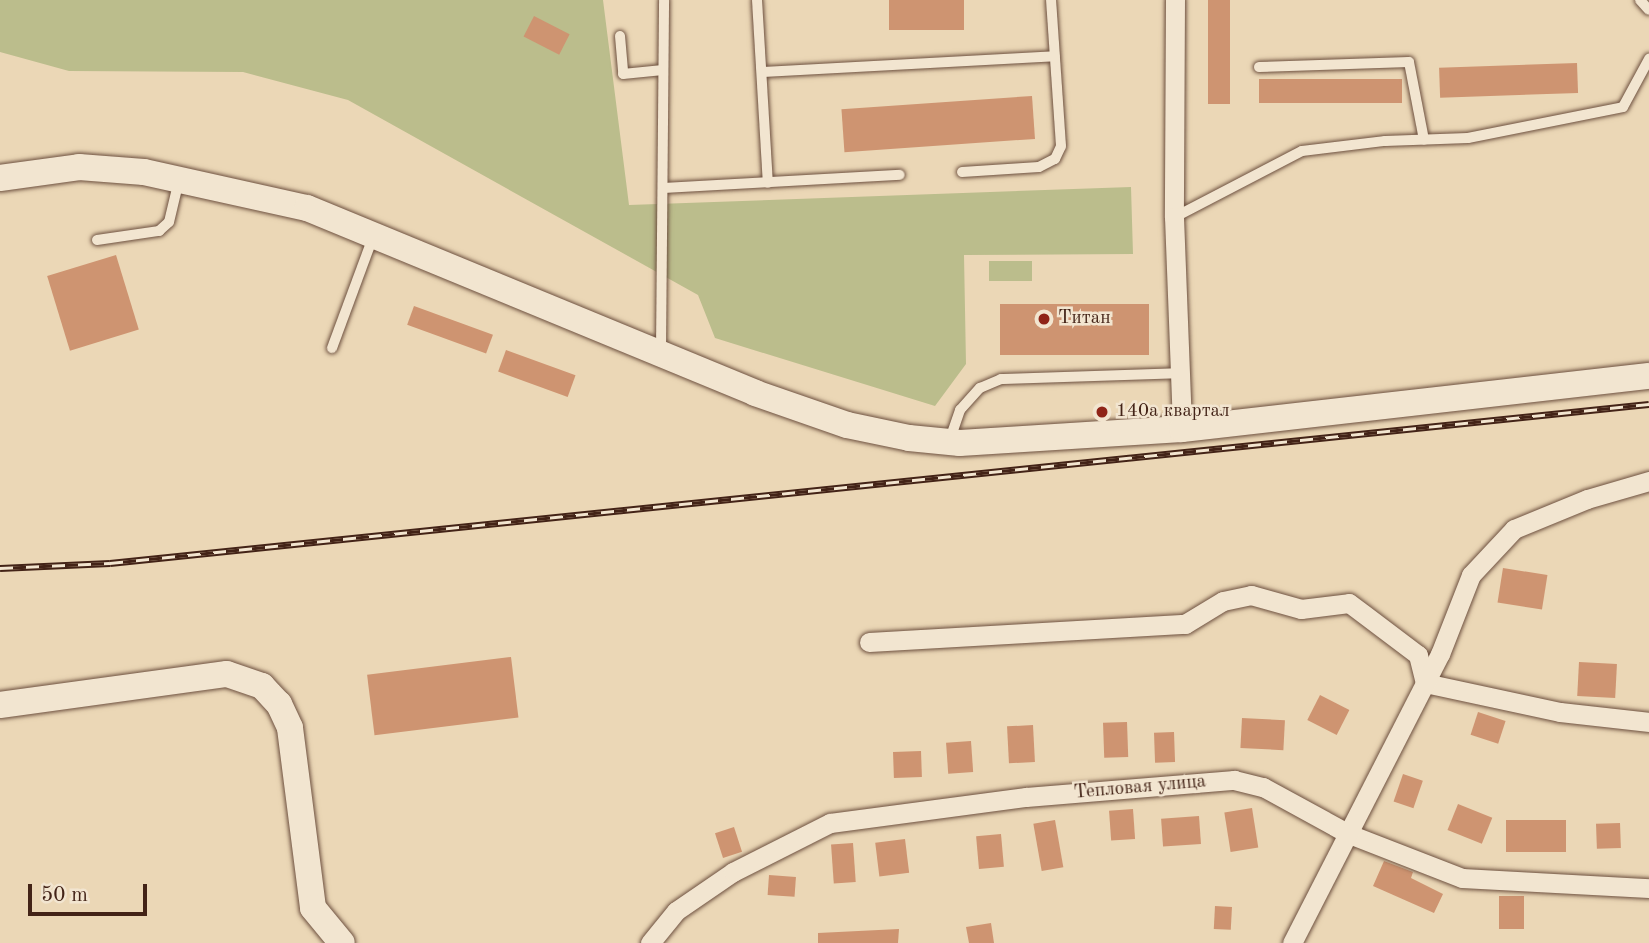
<!DOCTYPE html>
<meta charset="utf-8">
<style>
body{margin:0}
#map{position:relative;width:1649px;height:943px;overflow:hidden;background:#ebd7b6;font-family:"Old Standard TT",serif}
div>[style]{position:absolute}
.green>*{inset:0;background:#bbbd8c;transform-origin:0 0}
.building>*{inset:0;background:#ce9471;transform-origin:0 0}
.roads{filter:drop-shadow(0 0 2px #6d503f) drop-shadow(0 0 2px #6d503f)}
.lane>*{height:10px;margin:-5px;padding:0 5px;transform-origin:5px;border-radius:5px;background:#f2e5d0}
.street>*{height:19px;margin:-9.5px;padding:0 9.5px;transform-origin:9.5px;border-radius:9.5px;background:#f2e5d0}
.secondary>*{height:26px;margin:-13px;padding:0 13px;transform-origin:13px;border-radius:13px;background:#f2e5d0}
.rail>*{height:7px;margin-top:-3.5px;transform-origin:0;background:repeating-linear-gradient(90deg,#f2e5d0 0 13px,#432317 0 26px);box-sizing:border-box;border-block:2px solid #432317}
.dots>*{width:19px;height:19px;translate:-50% -50%;box-sizing:border-box;border:4px solid #f2e5d0;border-radius:50%}
span{translate:-50% -50%;white-space:nowrap;text-align:center;line-height:1.15;-webkit-text-stroke:5px #f2e5d0;paint-order:stroke}
.poi-label{font-size:19px;color:#432317}
.left{translate:0 -50%;text-align:left}
.street-label{font-size:19px;color:#432317}
.scale{position:absolute;left:28px;top:884px;width:119px;height:32px;box-sizing:border-box;border:4px solid #432317;border-top:0;padding-left:9px;font-size:21px;line-height:24px;white-space:nowrap;color:#432317;-webkit-text-stroke:5px #f2e5d0;paint-order:stroke}
</style>
<div id="map">
<div class="green">
<i style="clip-path:polygon(0 0,603px 0,629px 205px,1131px 187px,1133px 254px,964px 255px,966px 364px,935px 406px,715px 338px,698px 295px,348px 100px,243px 72px,69px 71px,0 52px)"></i>
<i style="left:1032px;top:261px;width:20px;height:43px;rotate:90deg"></i>
</div>
<div class="building">
<i style="left:889px;top:0;width:75px;height:30px"></i>
<i style="left:1208px;top:0;width:22px;height:104px"></i>
<i style="left:534px;top:16px;width:40px;height:23px;rotate:27deg"></i>
<i style="left:1577px;top:63px;width:30px;height:138px;rotate:88deg"></i>
<i style="left:1402px;top:79px;width:24px;height:143px;rotate:90deg"></i>
<i style="left:1032px;top:96px;width:43px;height:191px;rotate:86deg"></i>
<i style="left:116px;top:255px;width:78px;height:72px;rotate:73deg"></i>
<i style="left:1149px;top:304px;width:51px;height:149px;rotate:90deg"></i>
<i style="left:414px;top:306px;width:84px;height:20px;rotate:20deg"></i>
<i style="left:506px;top:350px;width:74px;height:23px;rotate:20deg"></i>
<i style="left:1503px;top:568px;width:45px;height:35px;rotate:9deg"></i>
<i style="left:511px;top:657px;width:61px;height:145px;rotate:83deg"></i>
<i style="left:1579px;top:662px;width:38px;height:34px;rotate:3deg"></i>
<i style="left:1320px;top:695px;width:33px;height:28px;rotate:27deg"></i>
<i style="left:1478px;top:712px;width:29px;height:24px;rotate:18deg"></i>
<i style="left:1242px;top:718px;width:43px;height:30px;rotate:3deg"></i>
<i style="left:1127px;top:722px;width:35px;height:24px;rotate:88deg"></i>
<i style="left:1033px;top:725px;width:37px;height:26px;rotate:87deg"></i>
<i style="left:1174px;top:732px;width:30px;height:20px;rotate:88deg"></i>
<i style="left:971px;top:741px;width:31px;height:25px;rotate:86deg"></i>
<i style="left:921px;top:751px;width:26px;height:28px;rotate:88deg"></i>
<i style="left:1403px;top:774px;width:21px;height:29px;rotate:19deg"></i>
<i style="left:1458px;top:804px;width:37px;height:28px;rotate:22deg"></i>
<i style="left:1252px;top:808px;width:40px;height:28px;rotate:81deg"></i>
<i style="left:1133px;top:809px;width:30px;height:24px;rotate:86deg"></i>
<i style="left:1199px;top:816px;width:28px;height:38px;rotate:86deg"></i>
<i style="left:1055px;top:820px;width:48px;height:22px;rotate:80deg"></i>
<i style="left:1506px;top:820px;width:60px;height:32px"></i>
<i style="left:1620px;top:823px;width:25px;height:24px;rotate:88deg"></i>
<i style="left:734px;top:827px;width:26px;height:20px;rotate:72deg"></i>
<i style="left:1001px;top:834px;width:33px;height:25px;rotate:85deg"></i>
<i style="left:905px;top:839px;width:34px;height:30px;rotate:83deg"></i>
<i style="left:853px;top:843px;width:39px;height:22px;rotate:86deg"></i>
<i style="clip-path:polygon(1384px 861px,1413px 872px,1411px 878px,1443px 894px,1434px 913px,1373px 886px)"></i>
<i style="left:769px;top:875px;width:27px;height:20px;rotate:4deg"></i>
<i style="left:1524px;top:896px;width:33px;height:25px;rotate:90deg"></i>
<i style="left:1215px;top:906px;width:17px;height:23px;rotate:3deg"></i>
<i style="clip-path:polygon(991px 923px,994px 943px,969px 943px,966px 927px)"></i>
<i style="clip-path:polygon(899px 929px,898px 943px,818px 943px,818px 933px)"></i>
</div>
<div class="roads">
<div class="lane">
<i style="left:757px;top:0;width:183px;rotate:86.6deg"></i>
<i style="left:1640px;top:0;width:13px;rotate:48deg"></i>
<i style="left:620px;top:36px;width:38px;rotate:85deg"></i>
<i style="left:623px;top:74px;width:40px;rotate:-5.7deg"></i>
<i style="left:1259px;top:67px;width:150px;rotate:-1.9deg"></i>
<i style="left:1409px;top:62px;width:79px;rotate:79.1deg"></i>
<i style="left:763px;top:72px;width:292px;rotate:-3.1deg"></i>
<i style="left:962px;top:172px;width:77px;rotate:-3.7deg"></i>
<i style="left:1039px;top:167px;width:18px;rotate:-27deg"></i>
<i style="left:1055px;top:159px;width:14px;rotate:-65deg"></i>
<i style="left:1061px;top:146px;width:146px;rotate:-93.9deg"></i>
<i style="left:664px;top:188px;width:236px;rotate:-3.2deg"></i>
<i style="left:1175px;top:217px;width:143px;rotate:-27.5deg"></i>
<i style="left:1302px;top:151px;width:84px;rotate:-6.9deg"></i>
<i style="left:1385px;top:141px;width:83px;rotate:-2.1deg"></i>
<i style="left:1468px;top:138px;width:158px;rotate:-11.3deg"></i>
<i style="left:1623px;top:107px;width:55px;rotate:-61.6deg"></i>
<i style="left:97px;top:240px;width:63px;rotate:-8.3deg"></i>
<i style="left:159px;top:231px;width:13px;rotate:-42deg"></i>
<i style="left:169px;top:222px;width:43px;rotate:-76.6deg"></i>
<i style="left:332px;top:348px;width:118px;rotate:-69.7deg"></i>
<i style="left:661px;top:351px;width:351px;rotate:-89.5deg"></i>
<i style="left:949px;top:442px;width:34px;rotate:-71deg"></i>
<i style="left:960px;top:410px;width:30px;rotate:-48deg"></i>
<i style="left:980px;top:388px;width:23px;rotate:-23deg"></i>
<i style="left:1001px;top:379px;width:179px;rotate:-1.9deg"></i>
</div>
<div class="street">
<i style="left:1175px;top:0;width:217px;rotate:90.3deg"></i>
<i style="left:1174px;top:217px;width:212px;rotate:87.8deg"></i>
<i style="left:869px;top:642px;width:317px;rotate:-3.3deg"></i>
<i style="left:1185px;top:624px;width:44px;rotate:-31.2deg"></i>
<i style="left:1223px;top:601px;width:29px;rotate:-12deg"></i>
<i style="left:1251px;top:595px;width:52px;rotate:15.6deg"></i>
<i style="left:1301px;top:609px;width:48px;rotate:-7.1deg"></i>
<i style="left:1349px;top:603px;width:86px;rotate:37deg"></i>
<i style="left:1418px;top:655px;width:29px;rotate:76deg"></i>
<i style="left:1425px;top:683px;width:138px;rotate:12.1deg"></i>
<i style="left:1560px;top:712px;width:90px;rotate:6.4deg"></i>
<i style="left:650px;top:943px;width:41px;rotate:-50.9deg"></i>
<i style="left:676px;top:911px;width:69px;rotate:-34.4deg"></i>
<i style="left:733px;top:872px;width:109px;rotate:-26.8deg"></i>
<i style="left:830px;top:823px;width:198px;rotate:-7.6deg"></i>
<i style="left:1026px;top:797px;width:209px;rotate:-4.7deg"></i>
<i style="left:1234px;top:780px;width:30px;rotate:14deg"></i>
<i style="left:1263px;top:787px;width:98px;rotate:28.7deg"></i>
<i style="left:1349px;top:834px;width:121px;rotate:21.3deg"></i>
<i style="left:1462px;top:878px;width:187px;rotate:3.1deg"></i>
<i style="left:1292px;top:943px;width:325px;rotate:-62.9deg"></i>
<i style="left:1440px;top:654px;width:85px;rotate:-68.6deg"></i>
<i style="left:1471px;top:575px;width:63px;rotate:-46.9deg"></i>
<i style="left:1514px;top:529px;width:79px;rotate:-22.3deg"></i>
<i style="left:1587px;top:499px;width:65px;rotate:-16.2deg"></i>
</div>
<div class="secondary">
<i style="left:0;top:178px;width:80px;rotate:-7.9deg"></i>
<i style="left:79px;top:167px;width:65px;rotate:4.4deg"></i>
<i style="left:144px;top:172px;width:167px;rotate:12.5deg"></i>
<i style="left:307px;top:208px;width:485px;rotate:22.4deg"></i>
<i style="left:755px;top:393px;width:97px;rotate:19.2deg"></i>
<i style="left:847px;top:425px;width:63px;rotate:11.8deg"></i>
<i style="left:909px;top:438px;width:51px;rotate:5.6deg"></i>
<i style="left:960px;top:443px;width:222px;rotate:-3.6deg"></i>
<i style="left:1182px;top:429px;width:470px;rotate:-6.5deg"></i>
<i style="left:0;top:705px;width:229px;rotate:-7.8deg"></i>
<i style="left:227px;top:674px;width:37px;rotate:19deg"></i>
<i style="left:262px;top:686px;width:25px;rotate:47deg"></i>
<i style="left:279px;top:704px;width:26px;rotate:65deg"></i>
<i style="left:290px;top:728px;width:181px;rotate:82.7deg"></i>
<i style="left:313px;top:908px;width:45px;rotate:50.4deg"></i>
</div>
</div>
<div class="rail">
<i style="left:0;top:568px;width:110px;rotate:-2.6deg"></i>
<i style="left:110px;top:563px;width:1547px;rotate:-5.9deg"></i>
</div>
<div class="dots">
<i style="left:1044px;top:319px;background:#8f2418"></i>
<i style="left:1102px;top:412px;background:#8f2418"></i>
</div>
<div class="poi-label">
<span class="left" style="left:1058px;top:319px">Титан</span>
<span class="left" style="left:1116px;top:412px">140а квартал</span>
</div>
<div class="street-label">
<span style="left:1140px;top:788px;rotate:-5deg">Тепловая улица</span>
</div>
<div class="scale">50 m</div>
</div>
